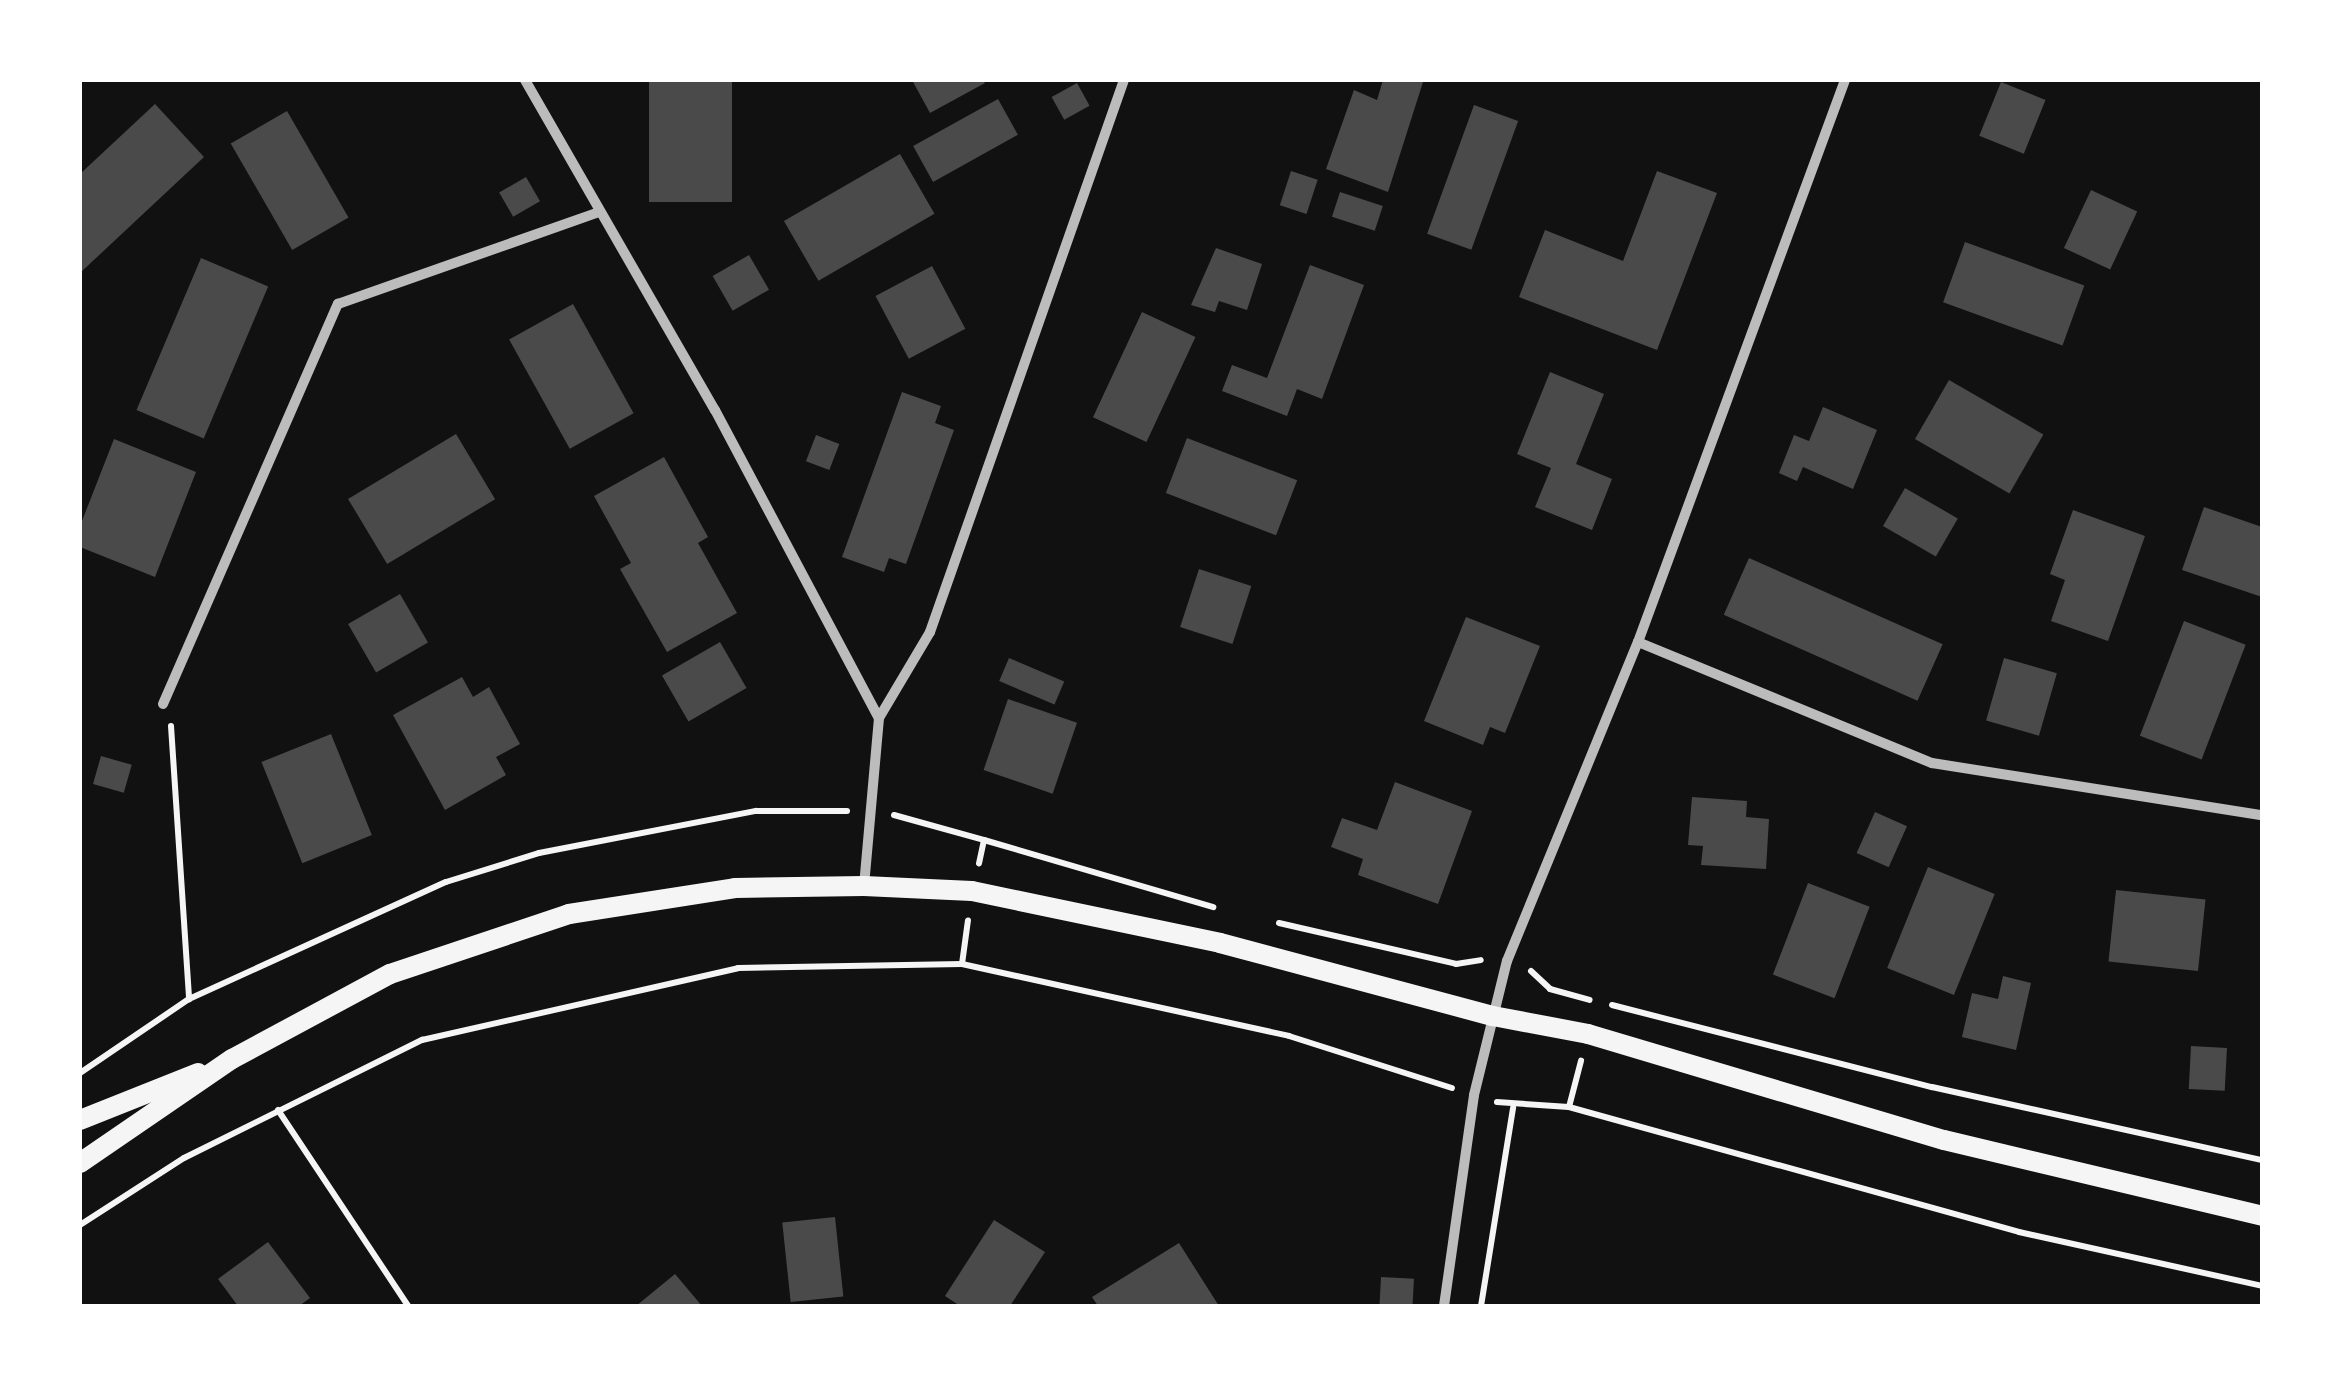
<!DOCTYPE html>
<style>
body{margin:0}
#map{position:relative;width:2342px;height:1386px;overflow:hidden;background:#111;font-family:"Space Grotesk",sans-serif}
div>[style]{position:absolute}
.building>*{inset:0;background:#4a4a4a;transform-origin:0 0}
.path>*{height:6px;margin:-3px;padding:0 3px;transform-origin:3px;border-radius:3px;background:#f5f5f5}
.minor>*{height:10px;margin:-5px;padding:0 5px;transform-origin:5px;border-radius:5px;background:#bcbcbc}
.secondary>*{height:20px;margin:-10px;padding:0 10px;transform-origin:10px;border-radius:10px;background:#f5f5f5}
span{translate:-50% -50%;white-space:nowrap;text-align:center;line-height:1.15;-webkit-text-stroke:8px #fff;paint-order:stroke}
.frame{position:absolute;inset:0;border:82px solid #fff;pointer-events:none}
</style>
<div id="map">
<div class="building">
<i style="left:649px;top:80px;width:83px;height:122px"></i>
<i style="clip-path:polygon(912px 80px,983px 80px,985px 83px,930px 113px)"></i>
<i style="clip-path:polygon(1383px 80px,1423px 82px,1388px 192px,1326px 169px,1354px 90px,1377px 100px)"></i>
<i style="left:2001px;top:82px;width:48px;height:58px;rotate:22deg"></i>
<i style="left:1077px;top:83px;width:26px;height:29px;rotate:61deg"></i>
<i style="left:998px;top:99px;width:41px;height:97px;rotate:61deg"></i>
<i style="clip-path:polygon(155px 104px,204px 157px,80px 273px,80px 174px)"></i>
<i style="left:1474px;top:105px;width:47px;height:137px;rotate:20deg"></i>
<i style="left:287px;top:111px;width:123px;height:65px;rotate:60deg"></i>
<i style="left:900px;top:154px;width:69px;height:134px;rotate:60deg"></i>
<i style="left:1291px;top:171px;width:28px;height:36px;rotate:18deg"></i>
<i style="clip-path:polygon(1657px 171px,1717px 193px,1657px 350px,1519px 297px,1545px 230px,1623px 261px)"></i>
<i style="left:526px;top:177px;width:28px;height:31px;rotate:60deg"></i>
<i style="left:2091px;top:190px;width:51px;height:64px;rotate:25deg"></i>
<i style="left:1340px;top:192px;width:45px;height:26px;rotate:18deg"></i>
<i style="left:1965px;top:242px;width:127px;height:64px;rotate:20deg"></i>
<i style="clip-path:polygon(1216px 248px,1262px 264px,1247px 310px,1219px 301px,1215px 312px,1191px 305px)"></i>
<i style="left:749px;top:255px;width:40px;height:42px;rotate:60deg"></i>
<i style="left:201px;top:258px;width:73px;height:165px;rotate:23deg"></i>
<i style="clip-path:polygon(1310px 265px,1364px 285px,1322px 399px,1297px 389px,1287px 416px,1222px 391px,1232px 365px,1267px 378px)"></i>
<i style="left:932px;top:266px;width:71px;height:64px;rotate:62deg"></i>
<i style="left:573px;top:304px;width:125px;height:73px;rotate:61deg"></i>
<i style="left:1142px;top:312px;width:59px;height:116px;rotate:25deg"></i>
<i style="clip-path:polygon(1550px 372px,1604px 394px,1576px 464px,1612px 479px,1592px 530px,1535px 507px,1551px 468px,1517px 454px)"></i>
<i style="left:1949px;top:380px;width:109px;height:68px;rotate:30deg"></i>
<i style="clip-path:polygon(902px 392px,941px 406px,935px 423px,954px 430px,906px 564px,889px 558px,884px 572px,842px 557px)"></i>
<i style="clip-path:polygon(1823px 407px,1877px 430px,1853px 489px,1803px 467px,1797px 481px,1779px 473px,1794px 435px,1809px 441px)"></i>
<i style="left:456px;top:434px;width:76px;height:126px;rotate:59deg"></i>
<i style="left:816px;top:435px;width:25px;height:28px;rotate:21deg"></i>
<i style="left:1187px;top:438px;width:118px;height:59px;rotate:21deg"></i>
<i style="clip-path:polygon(114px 439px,196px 472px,155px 577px,80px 547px,80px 526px)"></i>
<i style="clip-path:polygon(664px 457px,708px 537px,698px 543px,737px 613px,667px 652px,620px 569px,631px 563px,594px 496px)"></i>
<i style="left:1905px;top:488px;width:61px;height:44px;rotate:30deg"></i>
<i style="clip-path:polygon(2204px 507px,2262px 527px,2262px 597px,2182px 570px)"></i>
<i style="clip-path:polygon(2073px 510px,2145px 536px,2108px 641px,2051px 621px,2065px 580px,2050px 574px)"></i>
<i style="left:1749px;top:558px;width:212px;height:62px;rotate:24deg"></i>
<i style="left:1199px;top:569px;width:55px;height:61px;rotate:18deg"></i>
<i style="left:400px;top:594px;width:56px;height:60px;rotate:60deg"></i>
<i style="clip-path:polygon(1466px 617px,1540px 646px,1505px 733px,1490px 727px,1483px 745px,1424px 721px)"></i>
<i style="left:2184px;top:621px;width:66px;height:123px;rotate:21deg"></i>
<i style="left:720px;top:642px;width:53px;height:67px;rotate:60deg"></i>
<i style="left:1009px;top:658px;width:60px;height:25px;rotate:23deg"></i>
<i style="left:2004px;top:658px;width:55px;height:65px;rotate:16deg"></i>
<i style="clip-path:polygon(462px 677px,473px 697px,489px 687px,520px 744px,496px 757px,506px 775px,445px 810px,393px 715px)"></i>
<i style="left:1008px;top:699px;width:73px;height:75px;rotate:19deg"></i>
<i style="left:331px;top:734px;width:109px;height:75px;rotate:68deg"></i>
<i style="left:101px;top:756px;width:32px;height:29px;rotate:16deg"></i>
<i style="clip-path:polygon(1395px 782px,1472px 811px,1438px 904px,1358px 875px,1363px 859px,1331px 847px,1342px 818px,1377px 830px)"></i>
<i style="clip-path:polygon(1692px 797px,1747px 801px,1746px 817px,1769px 819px,1766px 869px,1701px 865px,1703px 846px,1688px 845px)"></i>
<i style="left:1875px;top:812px;width:35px;height:45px;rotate:24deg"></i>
<i style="left:1928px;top:867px;width:72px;height:109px;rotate:22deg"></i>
<i style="left:1808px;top:883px;width:66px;height:98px;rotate:21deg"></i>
<i style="left:2116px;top:890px;width:90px;height:72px;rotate:6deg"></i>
<i style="clip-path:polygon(2003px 976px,2031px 983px,2016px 1050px,1962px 1037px,1972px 993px,1998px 999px)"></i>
<i style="left:2191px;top:1046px;width:36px;height:43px;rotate:3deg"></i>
<i style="left:835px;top:1217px;width:80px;height:53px;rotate:84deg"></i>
<i style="clip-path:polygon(994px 1220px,1045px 1252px,1010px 1306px,960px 1306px,945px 1296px)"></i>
<i style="clip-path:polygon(268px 1242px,310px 1298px,299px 1306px,238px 1306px,218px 1279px)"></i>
<i style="clip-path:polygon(1179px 1243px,1219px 1306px,1098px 1306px,1092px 1297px)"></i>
<i style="clip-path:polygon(675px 1274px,702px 1306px,636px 1306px)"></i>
<i style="left:1381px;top:1277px;width:33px;height:29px;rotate:3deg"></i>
</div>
<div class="path">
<i style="left:171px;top:726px;width:274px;rotate:86.2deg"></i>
<i style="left:894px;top:815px;width:93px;rotate:15.5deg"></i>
<i style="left:984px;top:840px;width:24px;rotate:102deg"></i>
<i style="left:984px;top:840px;width:239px;rotate:16.3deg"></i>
<i style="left:1279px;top:923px;width:182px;rotate:13deg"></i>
<i style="left:1456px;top:964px;width:25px;rotate:-9deg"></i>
<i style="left:962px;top:964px;width:44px;rotate:-82.2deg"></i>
<i style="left:1531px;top:971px;width:26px;rotate:43deg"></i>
<i style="left:1550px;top:989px;width:41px;rotate:15.4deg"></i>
<i style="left:1612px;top:1005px;width:330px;rotate:14.4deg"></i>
<i style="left:1932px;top:1087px;width:338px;rotate:12.5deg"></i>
<i style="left:80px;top:1073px;width:132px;rotate:-34.2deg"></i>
<i style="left:189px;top:999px;width:282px;rotate:-24.5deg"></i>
<i style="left:446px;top:882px;width:97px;rotate:-17.3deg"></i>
<i style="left:539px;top:853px;width:221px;rotate:-11deg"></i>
<i style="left:756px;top:811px;width:91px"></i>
<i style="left:1497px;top:1102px;width:72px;rotate:4deg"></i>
<i style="left:1569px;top:1107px;width:467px;rotate:15.5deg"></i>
<i style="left:2019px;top:1232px;width:249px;rotate:12.5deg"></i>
<i style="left:1569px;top:1107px;width:48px;rotate:-75.4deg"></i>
<i style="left:278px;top:1110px;width:235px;rotate:56.4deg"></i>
<i style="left:80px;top:1225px;width:124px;rotate:-32.8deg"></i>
<i style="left:184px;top:1158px;width:266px;rotate:-26.4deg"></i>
<i style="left:422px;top:1040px;width:324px;rotate:-12.8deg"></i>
<i style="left:738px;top:968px;width:224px;rotate:-1deg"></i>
<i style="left:962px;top:964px;width:335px;rotate:12.4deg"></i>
<i style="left:1289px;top:1036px;width:171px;rotate:17.7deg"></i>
<i style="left:1481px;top:1306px;width:201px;rotate:-80.8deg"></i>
</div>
<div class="minor">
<i style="left:525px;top:80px;width:381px;rotate:60.1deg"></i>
<i style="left:715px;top:410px;width:349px;rotate:62deg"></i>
<i style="left:879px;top:718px;width:169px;rotate:95.1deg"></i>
<i style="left:1638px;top:642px;width:318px;rotate:22.4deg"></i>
<i style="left:1932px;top:763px;width:334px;rotate:9deg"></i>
<i style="left:163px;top:704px;width:437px;rotate:-66.4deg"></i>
<i style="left:338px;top:304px;width:275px;rotate:-19.4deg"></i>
<i style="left:879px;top:718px;width:100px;rotate:-59.3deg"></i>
<i style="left:930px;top:632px;width:585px;rotate:-70.64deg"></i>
<i style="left:1444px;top:1306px;width:213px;rotate:-81.9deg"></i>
<i style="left:1474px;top:1095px;width:138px;rotate:-76.2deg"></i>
<i style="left:1507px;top:961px;width:345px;rotate:-67.7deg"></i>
<i style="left:1638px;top:642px;width:599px;rotate:-69.78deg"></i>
</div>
<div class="secondary">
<i style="left:80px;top:1120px;width:127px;rotate:-21.7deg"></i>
<i style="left:80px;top:1163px;width:184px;rotate:-34.4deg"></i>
<i style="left:232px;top:1059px;width:179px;rotate:-28.3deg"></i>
<i style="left:390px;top:974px;width:189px;rotate:-18.5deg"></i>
<i style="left:569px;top:914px;width:168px;rotate:-8.9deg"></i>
<i style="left:735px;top:888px;width:129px;rotate:-0.9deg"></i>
<i style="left:864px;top:886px;width:108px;rotate:2.7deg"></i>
<i style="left:972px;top:891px;width:253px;rotate:11.8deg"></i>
<i style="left:1220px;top:943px;width:283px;rotate:15deg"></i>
<i style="left:1493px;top:1016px;width:97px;rotate:10.7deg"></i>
<i style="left:1588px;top:1034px;width:371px;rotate:16.6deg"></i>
<i style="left:1944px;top:1140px;width:327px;rotate:13.4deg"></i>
</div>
<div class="frame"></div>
</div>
